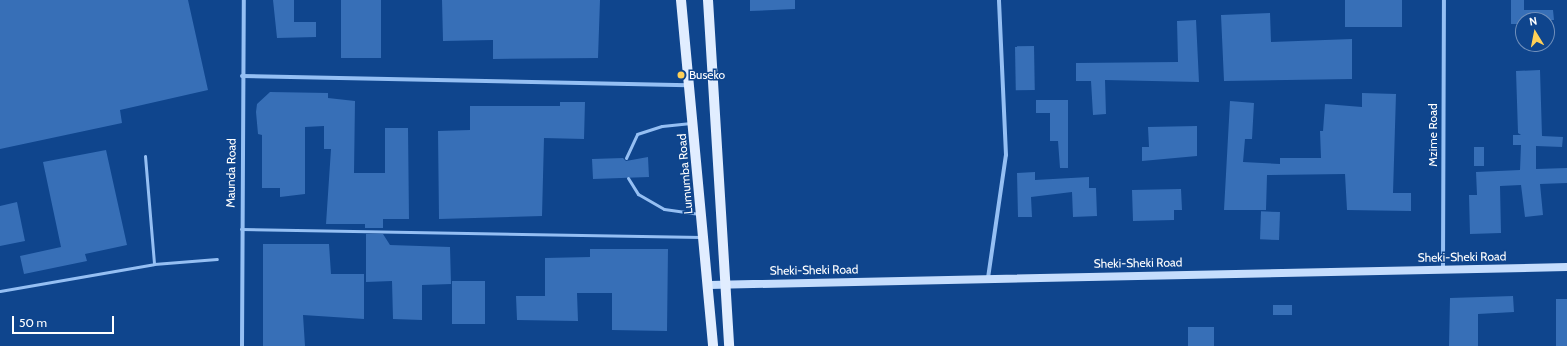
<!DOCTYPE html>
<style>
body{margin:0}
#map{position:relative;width:1567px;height:346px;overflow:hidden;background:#0f458d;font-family:Cabin,sans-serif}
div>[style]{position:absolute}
.building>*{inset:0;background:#376fb7;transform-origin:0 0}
.lane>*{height:3px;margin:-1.5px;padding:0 1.5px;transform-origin:1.5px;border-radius:1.5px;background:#95bff3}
.street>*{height:4px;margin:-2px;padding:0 2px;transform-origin:2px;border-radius:2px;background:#95bff3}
.secondary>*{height:8px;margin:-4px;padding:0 4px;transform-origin:4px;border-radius:4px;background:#c5ddfd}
.primary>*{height:10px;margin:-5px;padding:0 5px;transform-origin:5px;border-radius:5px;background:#e1edff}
.dots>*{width:11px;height:11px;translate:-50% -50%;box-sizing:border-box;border:2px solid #0f458d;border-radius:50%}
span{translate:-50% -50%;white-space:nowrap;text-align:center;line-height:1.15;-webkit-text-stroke:3px #0f458d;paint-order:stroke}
.poi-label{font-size:12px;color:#fff}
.left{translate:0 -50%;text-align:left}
.street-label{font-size:12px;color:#fff}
.north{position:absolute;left:1515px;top:12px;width:40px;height:40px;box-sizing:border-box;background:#0f458d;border:1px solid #6f8fbb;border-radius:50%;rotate:350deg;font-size:11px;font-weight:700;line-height:16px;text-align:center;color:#fff}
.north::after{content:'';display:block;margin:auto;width:14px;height:18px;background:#ffd057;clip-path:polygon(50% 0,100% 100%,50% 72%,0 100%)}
.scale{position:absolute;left:12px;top:316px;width:102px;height:18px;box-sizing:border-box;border:2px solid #fff;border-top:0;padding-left:5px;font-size:12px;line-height:14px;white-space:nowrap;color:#fff;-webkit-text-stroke:3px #0f458d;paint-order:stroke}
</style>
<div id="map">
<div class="building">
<i style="clip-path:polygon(0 0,188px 0,208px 90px,120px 110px,122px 123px,0 149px)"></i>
<i style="clip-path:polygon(273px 0,294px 0,294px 22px,316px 22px,316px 37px,277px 38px)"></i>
<i style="left:341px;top:0;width:40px;height:58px"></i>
<i style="clip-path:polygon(442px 0,600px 0,598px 58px,493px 59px,493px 40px,443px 41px)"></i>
<i style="clip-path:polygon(750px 0,795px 0,795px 9px,750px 11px)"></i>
<i style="left:1345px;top:0;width:57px;height:27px"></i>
<i style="clip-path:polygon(1511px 0,1524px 0,1524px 10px,1553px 10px,1554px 20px,1523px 20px,1523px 24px,1511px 24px)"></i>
<i style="clip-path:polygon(1270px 13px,1271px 42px,1352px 39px,1352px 79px,1224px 81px,1221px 15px)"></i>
<i style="clip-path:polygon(1196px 20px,1199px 82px,1105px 80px,1106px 114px,1093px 115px,1091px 81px,1076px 81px,1076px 63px,1178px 62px,1177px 21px)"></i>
<i style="left:1034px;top:46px;width:44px;height:19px;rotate:89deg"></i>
<i style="clip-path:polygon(1540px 70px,1542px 136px,1563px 137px,1562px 147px,1536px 146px,1536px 169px,1567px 168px,1567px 183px,1540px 184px,1543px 215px,1525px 217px,1521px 185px,1500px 186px,1501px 233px,1470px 234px,1469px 195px,1477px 195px,1476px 172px,1520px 170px,1521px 145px,1513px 145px,1513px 135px,1521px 135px,1518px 133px,1516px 71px)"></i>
<i style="clip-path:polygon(270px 92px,328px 93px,328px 98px,355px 101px,354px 173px,385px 173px,385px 128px,408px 128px,409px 219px,383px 219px,383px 228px,365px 228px,365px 224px,326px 224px,331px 149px,324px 149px,324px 126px,305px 127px,305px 194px,280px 197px,280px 188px,262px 188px,262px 135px,258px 134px,256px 112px,257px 104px)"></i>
<i style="clip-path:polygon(1362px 93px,1396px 94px,1393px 193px,1411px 193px,1411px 211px,1347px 210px,1345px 174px,1267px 175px,1266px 210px,1224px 210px,1230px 101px,1254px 103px,1252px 139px,1245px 139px,1243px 162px,1280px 164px,1280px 158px,1321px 158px,1320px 131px,1323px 131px,1325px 104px,1362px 107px)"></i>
<i style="clip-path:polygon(1036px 100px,1068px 100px,1068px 168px,1060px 168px,1058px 141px,1050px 141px,1050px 113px,1036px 113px)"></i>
<i style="clip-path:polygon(560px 102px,585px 102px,584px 139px,544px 138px,542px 216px,439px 219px,438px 131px,470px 130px,470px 106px,560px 106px)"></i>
<i style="clip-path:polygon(1197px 126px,1197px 156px,1142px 161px,1142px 147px,1149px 147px,1148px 127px)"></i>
<i style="left:1474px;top:147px;width:10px;height:19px"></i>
<i style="clip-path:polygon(106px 150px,127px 245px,85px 254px,87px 261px,24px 274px,20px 256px,61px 247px,43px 162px)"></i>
<i style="clip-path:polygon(648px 157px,649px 177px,593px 179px,592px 159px,623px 158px,626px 161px)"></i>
<i style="clip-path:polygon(1035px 172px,1035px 180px,1089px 177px,1089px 188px,1096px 188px,1097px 216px,1073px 217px,1072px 192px,1031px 197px,1032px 217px,1018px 217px,1017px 173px)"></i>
<i style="clip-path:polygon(1181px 189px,1182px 210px,1174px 210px,1174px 220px,1133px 221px,1132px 190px)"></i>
<i style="clip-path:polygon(17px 202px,25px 241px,0 246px,0 206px)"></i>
<i style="left:1280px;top:212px;width:28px;height:19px;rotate:92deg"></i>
<i style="clip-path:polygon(366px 234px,383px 234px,390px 245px,450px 247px,451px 284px,422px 285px,422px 320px,393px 319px,392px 281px,366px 282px)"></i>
<i style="clip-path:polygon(263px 244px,329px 244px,331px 274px,364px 274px,364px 319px,303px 315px,305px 346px,263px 346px)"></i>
<i style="clip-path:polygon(590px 249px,668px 249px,667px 331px,612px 330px,612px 293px,577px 293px,578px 321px,517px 320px,516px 296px,545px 296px,545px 258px,590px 257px)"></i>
<i style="left:485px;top:281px;width:43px;height:33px;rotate:90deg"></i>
<i style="clip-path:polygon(1513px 296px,1514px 312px,1478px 314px,1478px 346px,1449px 346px,1450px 298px)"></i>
<i style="left:1556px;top:299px;width:11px;height:47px"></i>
<i style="left:1292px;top:305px;width:10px;height:19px;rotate:90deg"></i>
<i style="left:1188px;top:327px;width:26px;height:19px"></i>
</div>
<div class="lane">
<i style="left:145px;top:156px;width:108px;rotate:85.2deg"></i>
<i style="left:626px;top:158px;width:26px;rotate:-65deg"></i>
<i style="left:637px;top:134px;width:26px;rotate:-18deg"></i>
<i style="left:662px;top:126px;width:29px;rotate:-6deg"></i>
<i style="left:628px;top:178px;width:19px;rotate:58deg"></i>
<i style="left:638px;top:194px;width:30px;rotate:30deg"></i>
<i style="left:664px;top:209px;width:34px;rotate:8deg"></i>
<i style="left:241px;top:229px;width:460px;rotate:1deg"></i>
<i style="left:0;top:291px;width:156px;rotate:-9.9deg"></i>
<i style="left:154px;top:264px;width:63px;rotate:-4.5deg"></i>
</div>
<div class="street">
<i style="left:242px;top:76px;width:446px;rotate:1.2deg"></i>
<i style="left:1443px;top:269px;width:269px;rotate:-89.8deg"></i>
<i style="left:988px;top:278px;width:124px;rotate:-81.7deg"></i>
<i style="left:1006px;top:155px;width:155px;rotate:-92.6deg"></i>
<i style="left:242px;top:346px;width:346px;rotate:-89.7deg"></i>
</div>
<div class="secondary">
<i style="left:709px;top:285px;width:858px;rotate:-1.2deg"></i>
</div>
<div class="primary">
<i style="left:681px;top:0;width:347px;rotate:84.7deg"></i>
<i style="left:708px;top:0;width:347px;rotate:86.5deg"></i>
</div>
<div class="dots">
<i style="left:681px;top:75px;background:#ffd057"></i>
</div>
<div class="poi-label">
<span class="left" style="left:689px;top:75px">Buseko</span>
</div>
<div class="street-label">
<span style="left:1433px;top:135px;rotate:-90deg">Mzime Road</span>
<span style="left:231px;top:173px;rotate:-89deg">Maunda Road</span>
<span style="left:685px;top:174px;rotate:-95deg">Lumumba Road</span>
<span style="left:1462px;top:257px;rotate:-1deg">Sheki-Sheki Road</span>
<span style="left:1138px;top:263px;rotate:-1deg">Sheki-Sheki Road</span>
<span style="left:814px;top:270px;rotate:-1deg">Sheki-Sheki Road</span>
</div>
<div class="north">N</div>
<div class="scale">50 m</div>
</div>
